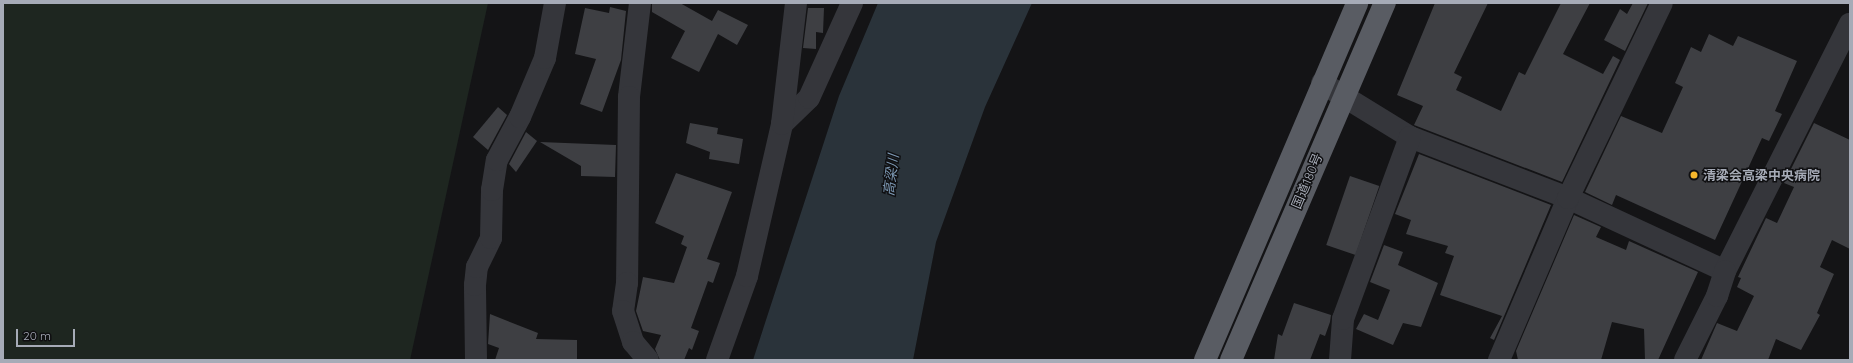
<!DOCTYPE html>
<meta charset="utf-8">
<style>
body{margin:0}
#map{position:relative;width:1853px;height:363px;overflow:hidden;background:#141416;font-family:Quicksand,"Noto Sans JP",sans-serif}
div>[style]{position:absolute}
.green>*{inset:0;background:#1e2620}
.water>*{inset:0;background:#2a333a}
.building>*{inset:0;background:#3e3f43;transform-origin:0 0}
.minor>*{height:22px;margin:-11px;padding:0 11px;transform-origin:11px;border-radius:11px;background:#35363b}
.tertiary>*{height:22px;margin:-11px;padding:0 11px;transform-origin:11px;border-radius:11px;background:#35363b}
.trunk>*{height:22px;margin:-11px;padding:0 11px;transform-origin:11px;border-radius:11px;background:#595c63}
.dots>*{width:11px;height:11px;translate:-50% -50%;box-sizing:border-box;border:2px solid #0f0f11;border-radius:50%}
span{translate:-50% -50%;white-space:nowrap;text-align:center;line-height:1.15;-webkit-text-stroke:3px #0f0f11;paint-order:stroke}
.poi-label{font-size:13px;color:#a6abb7;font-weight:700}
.left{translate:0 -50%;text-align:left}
.street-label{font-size:13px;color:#a6abb7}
.water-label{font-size:14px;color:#7c98b3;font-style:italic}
.frame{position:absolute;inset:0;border:4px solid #a6abb7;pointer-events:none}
.scale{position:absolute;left:16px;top:329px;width:59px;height:18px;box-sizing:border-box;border:2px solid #a6abb7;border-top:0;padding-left:5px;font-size:12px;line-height:14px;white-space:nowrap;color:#a6abb7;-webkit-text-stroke:3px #0f0f11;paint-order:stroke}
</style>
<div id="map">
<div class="green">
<i style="clip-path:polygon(3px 3px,488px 3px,410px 360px,3px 360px)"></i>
</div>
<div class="water">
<i style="clip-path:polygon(878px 3px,1032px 3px,985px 107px,936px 242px,913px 360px,753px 360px,839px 96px)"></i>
</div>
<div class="building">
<i style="clip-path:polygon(652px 3px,680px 3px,712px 21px,718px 10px,748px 25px,737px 45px,718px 34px,699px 72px,671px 58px,685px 31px,652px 12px)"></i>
<i style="clip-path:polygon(1435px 3px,1488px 3px,1454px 73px,1462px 77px,1456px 90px,1501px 111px,1519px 72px,1525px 75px,1561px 3px,1590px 3px,1563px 54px,1603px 74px,1613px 56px,1620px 60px,1562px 182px,1414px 125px,1423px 106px,1397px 95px)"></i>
<i style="clip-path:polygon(1633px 3px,1648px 3px,1625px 51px,1604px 40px,1620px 9px,1627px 14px)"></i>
<i style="clip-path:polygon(610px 7px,626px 11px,621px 60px,602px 112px,580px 104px,596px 59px,575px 54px,585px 8px,609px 13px)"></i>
<i style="clip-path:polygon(808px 8px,824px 8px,823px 33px,816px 32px,816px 49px,803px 48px)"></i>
<i style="clip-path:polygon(1709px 34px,1733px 46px,1738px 36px,1797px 61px,1775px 111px,1782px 114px,1769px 141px,1762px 138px,1715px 240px,1616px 195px,1612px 205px,1585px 192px,1621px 116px,1662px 133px,1683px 87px,1675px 83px,1691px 47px,1701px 52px)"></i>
<i style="clip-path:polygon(498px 107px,507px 115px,488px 150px,473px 137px)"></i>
<i style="clip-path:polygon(690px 123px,718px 128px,717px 134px,743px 139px,739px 164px,709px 159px,710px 152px,686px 143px)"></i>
<i style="clip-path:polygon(1814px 123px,1850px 140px,1850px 249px,1832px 240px,1820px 267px,1834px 274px,1817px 313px,1820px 315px,1801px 350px,1776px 339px,1768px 360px,1701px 360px,1717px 323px,1737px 331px,1754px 296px,1737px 287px,1741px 278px,1738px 277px,1766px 218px,1777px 223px,1794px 187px,1784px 183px)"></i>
<i style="clip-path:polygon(526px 132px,537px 141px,516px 172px,509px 164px)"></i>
<i style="clip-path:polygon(540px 142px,616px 145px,615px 177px,581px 176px,581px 166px)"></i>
<i style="clip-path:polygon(1419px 154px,1551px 205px,1494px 340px,1490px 338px,1502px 316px,1440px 295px,1454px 256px,1445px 253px,1448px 246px,1406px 234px,1411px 220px,1395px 214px)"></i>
<i style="clip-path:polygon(676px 173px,732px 192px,707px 259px,720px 263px,713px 283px,708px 281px,691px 328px,699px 331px,692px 350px,689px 348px,684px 360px,660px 360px,655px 349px,661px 335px,643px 331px,636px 311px,643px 277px,674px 283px,687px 247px,681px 244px,684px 236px,655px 223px)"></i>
<i style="left:1350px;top:176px;width:31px;height:73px;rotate:19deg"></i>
<i style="clip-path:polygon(1574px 215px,1601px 227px,1596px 237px,1626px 250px,1629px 241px,1698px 272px,1658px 360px,1645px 360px,1644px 329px,1612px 322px,1601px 360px,1518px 360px,1516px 351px)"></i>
<i style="clip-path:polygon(1384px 245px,1403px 252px,1398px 265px,1438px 283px,1421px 327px,1403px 323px,1393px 345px,1356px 329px,1364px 314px,1378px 320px,1390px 290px,1370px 282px)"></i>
<i style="clip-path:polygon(1294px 303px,1331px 315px,1330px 322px,1325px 336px,1320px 334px,1310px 360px,1274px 360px,1278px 334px,1282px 336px)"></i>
<i style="clip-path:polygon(490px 314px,538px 333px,536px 339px,577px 340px,577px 360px,495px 360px,499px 348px,488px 344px)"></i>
</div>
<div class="minor">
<i style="left:640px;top:3px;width:95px;rotate:96.7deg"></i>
<i style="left:629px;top:97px;width:186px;rotate:90.6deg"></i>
<i style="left:627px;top:283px;width:28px;rotate:98deg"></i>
<i style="left:623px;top:311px;width:33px;rotate:72deg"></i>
<i style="left:633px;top:342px;width:23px;rotate:50deg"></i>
<i style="left:1322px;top:83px;width:103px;rotate:31.5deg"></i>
<i style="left:1410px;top:137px;width:169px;rotate:21.1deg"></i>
<i style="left:1568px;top:198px;width:173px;rotate:24.9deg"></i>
<i style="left:1725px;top:271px;width:277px;rotate:-63.2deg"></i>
<i style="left:782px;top:124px;width:37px;rotate:-44deg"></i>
<i style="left:809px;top:98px;width:104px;rotate:-65.6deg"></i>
<i style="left:476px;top:360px;width:75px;rotate:-90.8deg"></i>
<i style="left:475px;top:285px;width:18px;rotate:-84deg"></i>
<i style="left:477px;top:267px;width:32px;rotate:-64deg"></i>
<i style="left:491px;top:238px;width:48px;rotate:-88.8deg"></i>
<i style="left:492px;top:190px;width:30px;rotate:-81deg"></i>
<i style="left:497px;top:160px;width:49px;rotate:-61.9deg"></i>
<i style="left:520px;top:117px;width:64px;rotate:-67deg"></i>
<i style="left:545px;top:58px;width:56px;rotate:-79.7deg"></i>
<i style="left:1340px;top:360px;width:41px;rotate:-85.8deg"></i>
<i style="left:1343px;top:319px;width:194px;rotate:-69.8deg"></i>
<i style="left:1499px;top:360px;width:176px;rotate:-66.9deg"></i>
<i style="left:1568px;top:198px;width:216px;rotate:-64.3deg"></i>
</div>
<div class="tertiary">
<i style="left:717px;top:360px;width:89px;rotate:-70.3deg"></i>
<i style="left:747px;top:276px;width:156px;rotate:-77deg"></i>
<i style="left:782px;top:124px;width:122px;rotate:-83.4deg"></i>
<i style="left:1685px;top:360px;width:72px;rotate:-63.4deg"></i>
<i style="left:1717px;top:296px;width:26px;rotate:-72deg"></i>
</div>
<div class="trunk">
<i style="left:1205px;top:360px;width:388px;rotate:-66.9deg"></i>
<i style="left:1231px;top:360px;width:389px;rotate:-66.7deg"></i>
</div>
<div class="dots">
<i style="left:1694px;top:175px;background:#f7b72c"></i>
</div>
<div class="poi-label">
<span class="left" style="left:1703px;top:175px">清梁会高梁中央病院</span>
</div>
<div class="street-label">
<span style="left:1307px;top:181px;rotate:-67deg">国道180号</span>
</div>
<div class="water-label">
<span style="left:891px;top:175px;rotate:-83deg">高梁川</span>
</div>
<div class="frame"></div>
<div class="scale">20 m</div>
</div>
